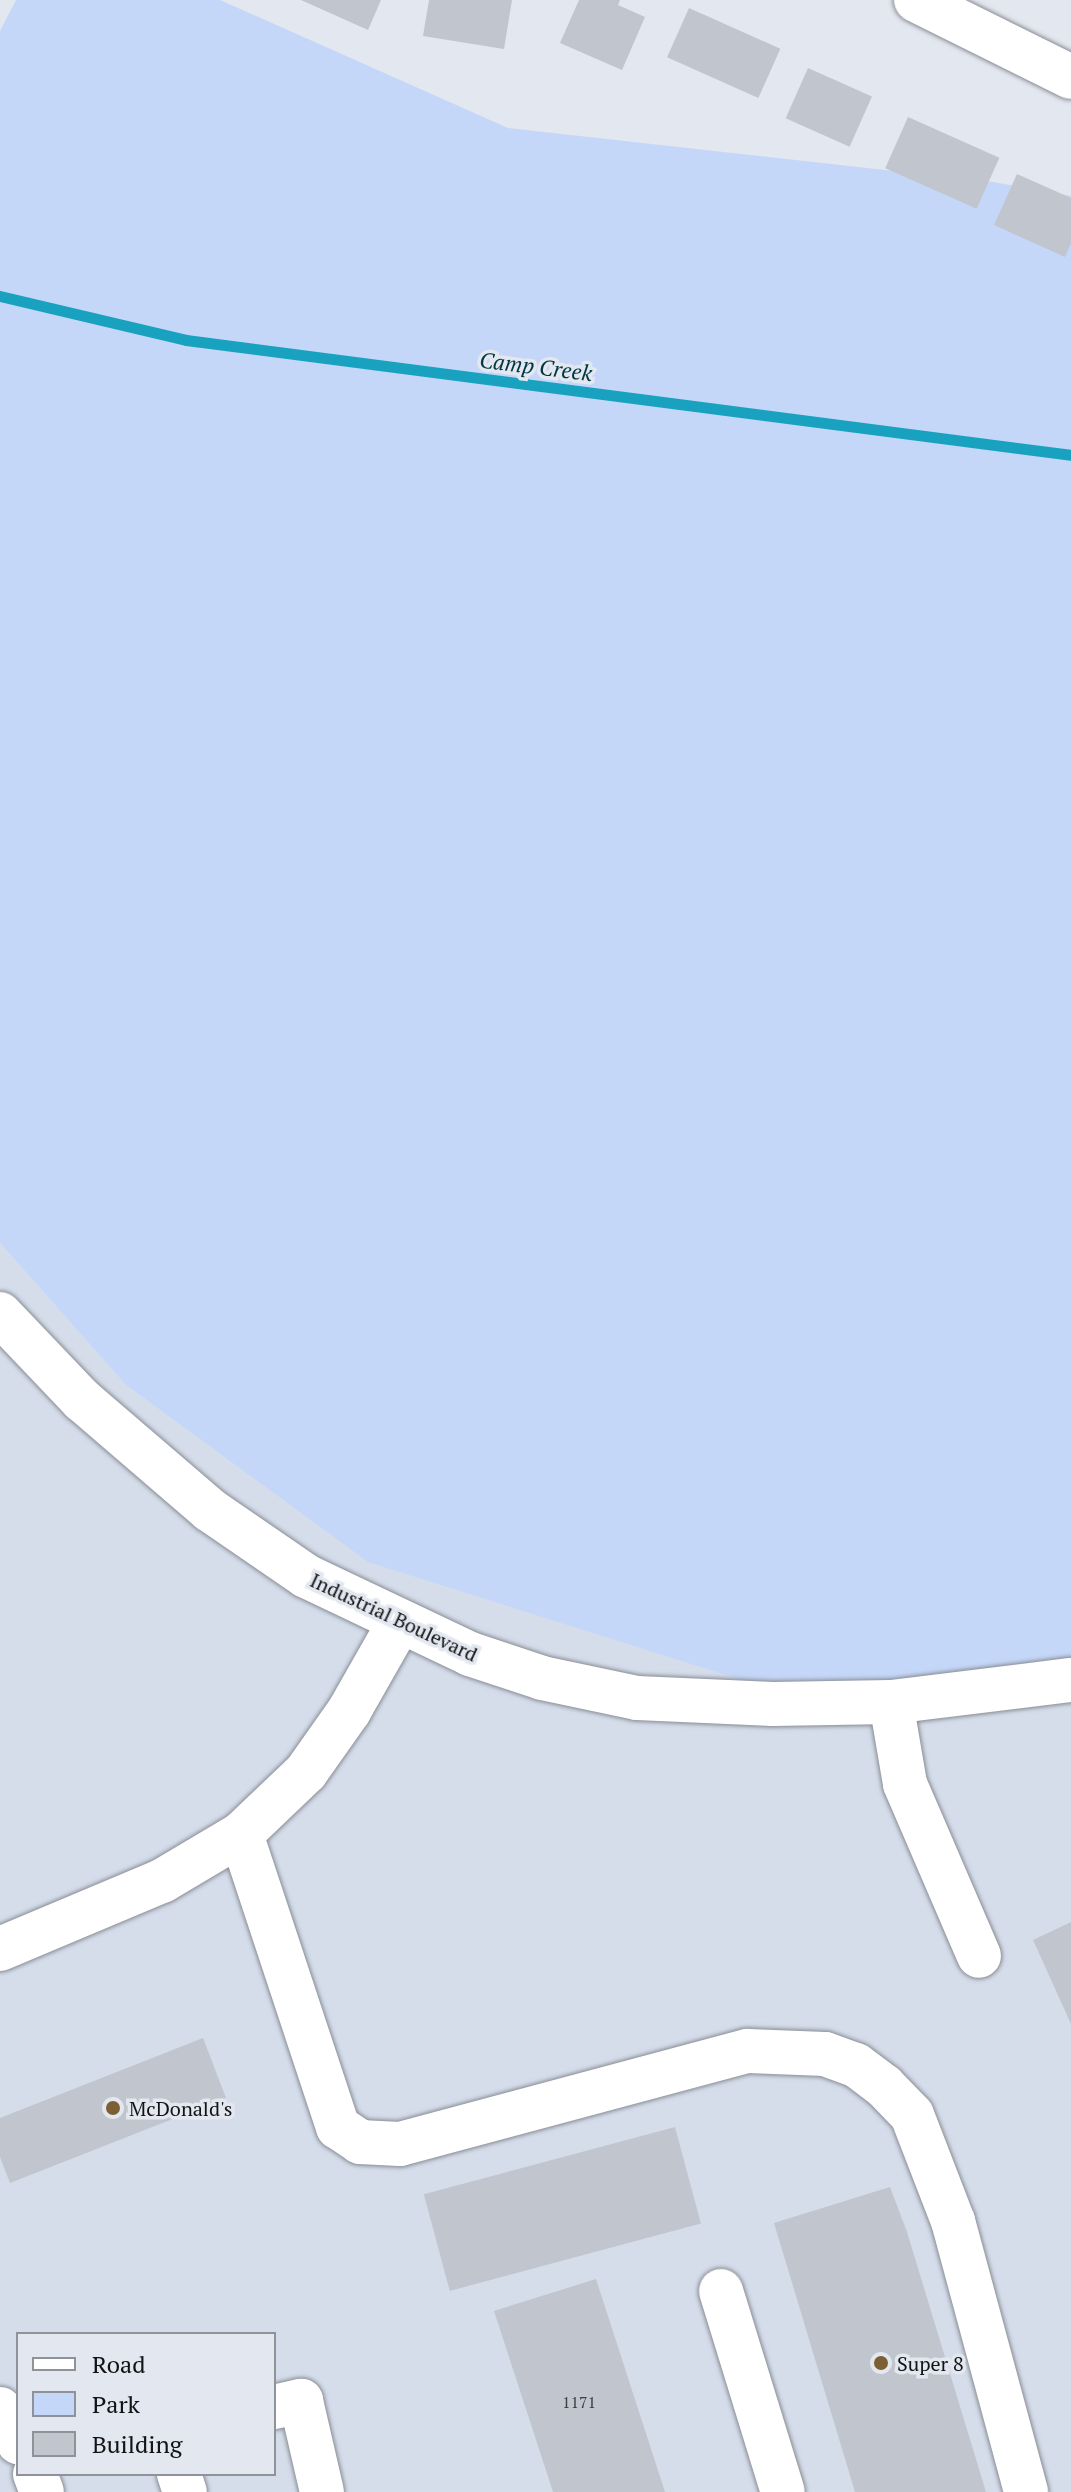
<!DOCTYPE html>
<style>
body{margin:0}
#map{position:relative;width:1071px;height:2492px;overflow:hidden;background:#e3e7ef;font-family:"PT Serif",serif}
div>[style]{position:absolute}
.built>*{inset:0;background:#d5ddeb}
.green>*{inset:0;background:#c5d7f8}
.stream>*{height:11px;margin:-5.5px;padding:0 5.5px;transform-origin:5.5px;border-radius:5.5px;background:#19a2c0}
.building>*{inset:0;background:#c1c5cd;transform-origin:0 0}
.roads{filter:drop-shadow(0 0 2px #898d94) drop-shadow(0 0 2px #898d94)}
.minor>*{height:44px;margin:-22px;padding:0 22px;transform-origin:22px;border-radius:22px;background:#fff}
.dots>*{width:22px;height:22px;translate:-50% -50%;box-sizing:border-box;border:4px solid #e3e7ef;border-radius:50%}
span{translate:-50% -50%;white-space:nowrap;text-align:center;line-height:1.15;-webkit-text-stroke:7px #e3e7ef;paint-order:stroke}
.number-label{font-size:16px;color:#3e4044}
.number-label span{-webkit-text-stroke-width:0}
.street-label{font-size:20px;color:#121316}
.poi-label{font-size:20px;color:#121316}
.left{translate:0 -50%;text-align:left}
.water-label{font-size:22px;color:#003744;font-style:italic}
.legend{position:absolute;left:16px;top:2332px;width:260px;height:144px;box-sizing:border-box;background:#e3e7ef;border:2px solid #8f9298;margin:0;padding:10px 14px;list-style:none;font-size:24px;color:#121316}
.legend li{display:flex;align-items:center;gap:16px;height:40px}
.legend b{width:40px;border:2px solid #8f9298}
</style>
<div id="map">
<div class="built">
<i style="clip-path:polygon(evenodd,0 1243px,125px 1384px,1071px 1683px,1071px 2492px,0 2492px,0 1243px,18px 2334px,274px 2334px,274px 2474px,18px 2474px,18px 2334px)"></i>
</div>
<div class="green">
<i style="clip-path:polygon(16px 0,220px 0,508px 128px,993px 182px,1071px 196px,1071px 1683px,764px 1687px,368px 1562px,125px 1384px,0 1243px,0 31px)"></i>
</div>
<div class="stream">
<i style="left:0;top:296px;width:191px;rotate:13.3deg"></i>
<i style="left:186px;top:340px;width:892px;rotate:7.4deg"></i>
</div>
<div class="building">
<i style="clip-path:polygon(301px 0,381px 0,368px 30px)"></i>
<i style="clip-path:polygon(429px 0,512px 0,504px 49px,423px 36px)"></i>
<i style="clip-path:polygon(579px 0,620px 0,618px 5px,645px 17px,622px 70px,560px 43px)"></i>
<i style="left:689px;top:8px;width:100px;height:54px;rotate:24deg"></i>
<i style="left:808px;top:68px;width:70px;height:55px;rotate:24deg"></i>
<i style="left:908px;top:117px;width:100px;height:56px;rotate:24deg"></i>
<i style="clip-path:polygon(1017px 174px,1071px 198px,1071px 243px,1065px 257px,994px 225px)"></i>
<i style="clip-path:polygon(1071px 1922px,1071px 2024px,1033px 1940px)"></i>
<i style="clip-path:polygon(203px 2038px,226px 2098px,10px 2183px,0 2157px,0 2118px)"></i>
<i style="left:675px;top:2127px;width:100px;height:260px;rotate:75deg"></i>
<i style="clip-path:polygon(890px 2187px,907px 2232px,986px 2492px,855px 2492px,774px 2223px)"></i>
<i style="clip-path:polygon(596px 2279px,665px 2492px,553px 2492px,494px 2311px)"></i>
</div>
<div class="roads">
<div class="minor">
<i style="left:916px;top:0;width:173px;rotate:26.4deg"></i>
<i style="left:0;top:1314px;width:119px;rotate:46.4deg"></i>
<i style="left:82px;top:1400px;width:169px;rotate:40.7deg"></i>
<i style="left:210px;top:1510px;width:116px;rotate:34.5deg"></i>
<i style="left:306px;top:1576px;width:182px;rotate:25.4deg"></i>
<i style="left:470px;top:1654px;width:76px;rotate:18.4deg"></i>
<i style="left:542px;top:1678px;width:97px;rotate:11.9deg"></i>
<i style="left:637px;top:1698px;width:136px;rotate:2.5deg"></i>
<i style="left:773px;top:1704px;width:118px;rotate:-1deg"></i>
<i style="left:891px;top:1702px;width:181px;rotate:-7deg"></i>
<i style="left:891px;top:1702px;width:83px;rotate:80.3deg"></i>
<i style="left:905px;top:1784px;width:187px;rotate:66.7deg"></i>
<i style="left:241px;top:1834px;width:309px;rotate:71.7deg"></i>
<i style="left:338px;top:2127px;width:27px;rotate:34deg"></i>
<i style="left:360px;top:2142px;width:40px;rotate:2.9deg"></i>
<i style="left:400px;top:2144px;width:360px;rotate:-15deg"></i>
<i style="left:748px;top:2051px;width:77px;rotate:2.2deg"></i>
<i style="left:825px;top:2054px;width:33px;rotate:20deg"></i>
<i style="left:856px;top:2065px;width:35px;rotate:37deg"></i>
<i style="left:884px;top:2086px;width:40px;rotate:46deg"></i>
<i style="left:912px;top:2115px;width:114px;rotate:68.9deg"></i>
<i style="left:953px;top:2221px;width:281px;rotate:74.9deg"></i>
<i style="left:0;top:1949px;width:176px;rotate:-22.8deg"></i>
<i style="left:162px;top:1881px;width:92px;rotate:-30.7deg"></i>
<i style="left:241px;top:1834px;width:90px;rotate:-43.6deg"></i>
<i style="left:306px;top:1772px;width:75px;rotate:-54.8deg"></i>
<i style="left:349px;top:1711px;width:101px;rotate:-60.4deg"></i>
<i style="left:721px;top:2291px;width:210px;rotate:72.9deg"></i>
<i style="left:274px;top:2407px;width:28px;rotate:-13deg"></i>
<i style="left:301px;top:2401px;width:93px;rotate:77deg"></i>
<i style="left:0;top:2409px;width:38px;rotate:61deg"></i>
<i style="left:35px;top:2474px;width:19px;rotate:69deg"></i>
<i style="left:179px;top:2474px;width:19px;rotate:72deg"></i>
</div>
</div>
<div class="dots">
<i style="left:113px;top:2108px;background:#7c5f33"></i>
<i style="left:881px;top:2363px;background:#7c5f33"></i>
</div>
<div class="number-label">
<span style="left:579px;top:2402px">1171</span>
</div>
<div class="street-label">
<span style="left:394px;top:1617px;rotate:25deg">Industrial Boulevard</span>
</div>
<div class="poi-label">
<span class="left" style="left:129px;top:2108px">McDonald's</span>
<span class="left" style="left:897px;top:2363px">Super 8</span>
</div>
<div class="water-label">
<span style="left:536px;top:366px;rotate:7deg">Camp Creek</span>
</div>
<ul class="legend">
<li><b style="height:10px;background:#fff"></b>Road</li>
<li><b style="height:22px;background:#c5d7f8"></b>Park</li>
<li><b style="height:22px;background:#c1c5cd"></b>Building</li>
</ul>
</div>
